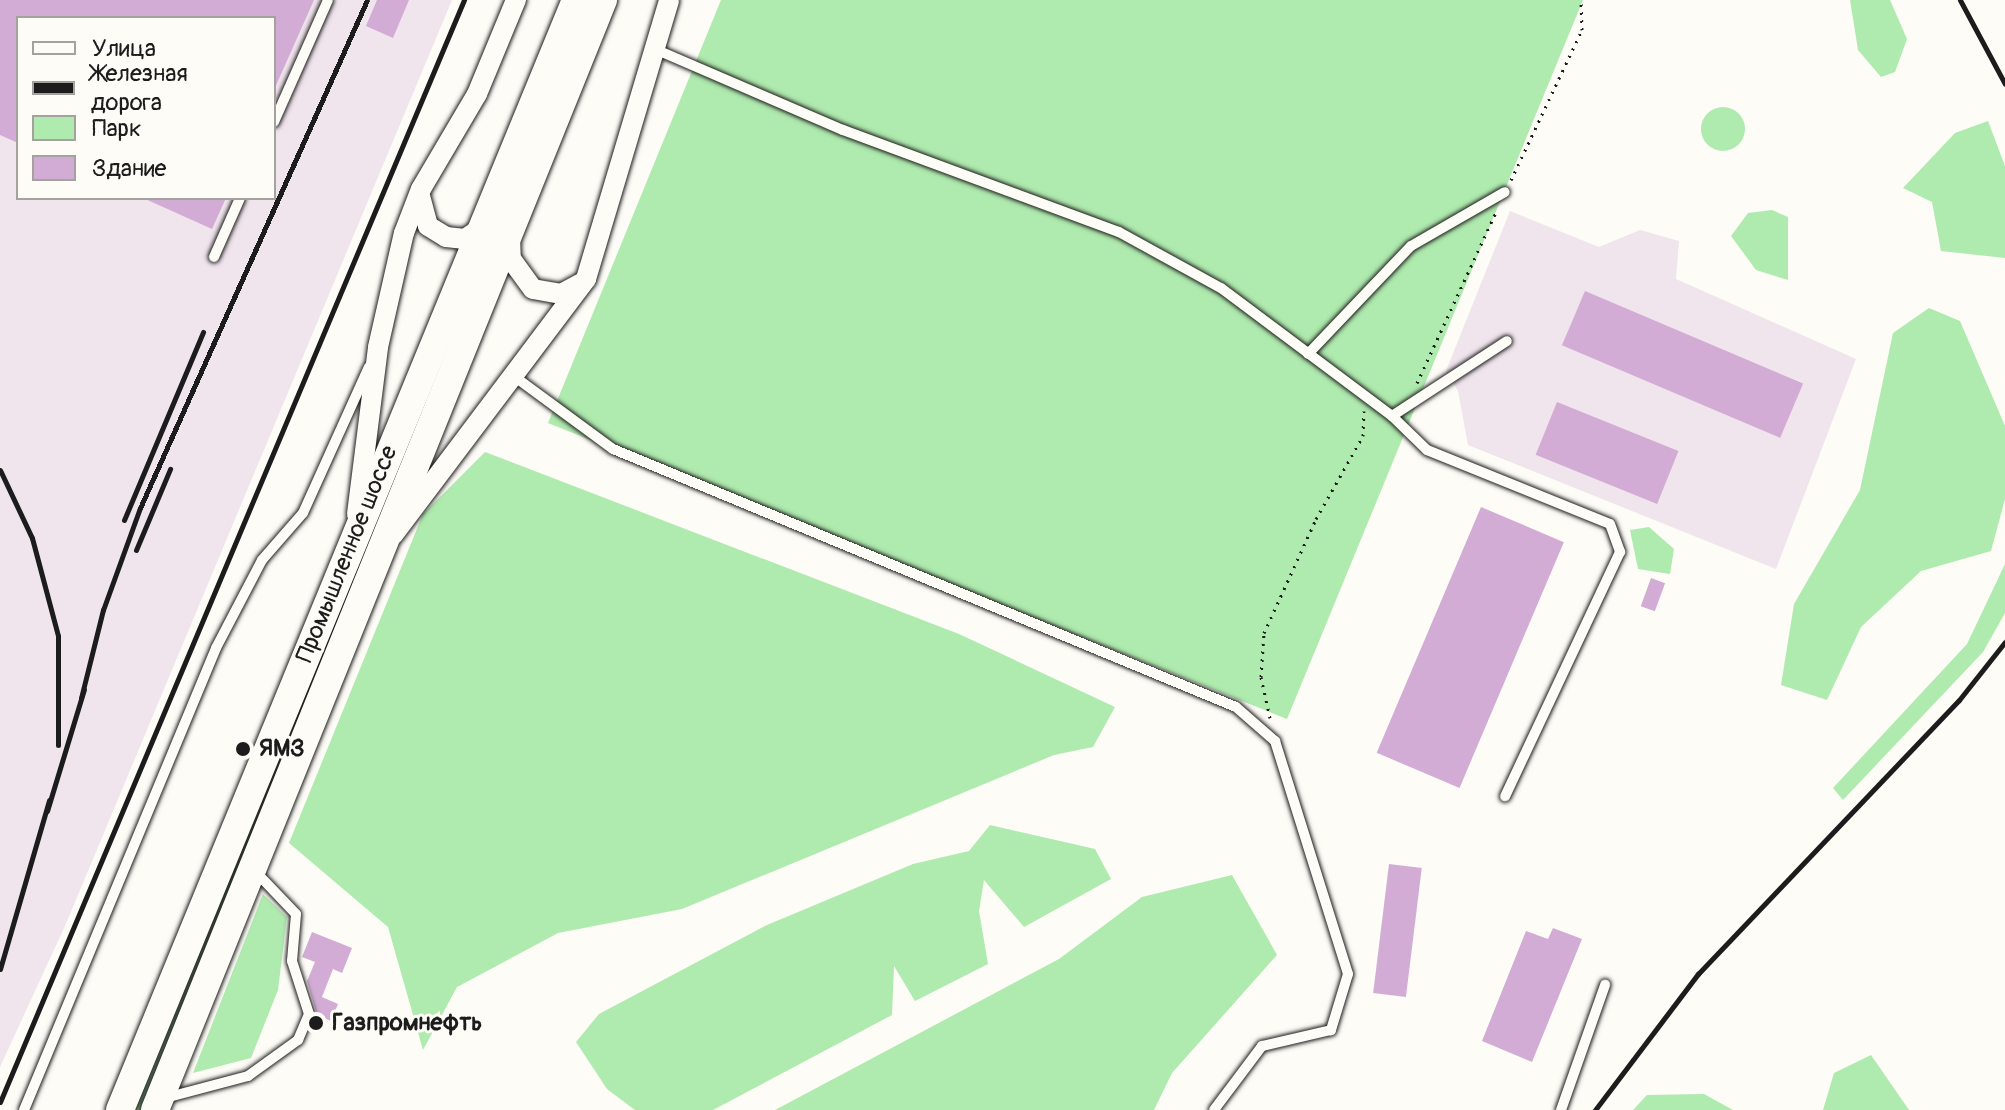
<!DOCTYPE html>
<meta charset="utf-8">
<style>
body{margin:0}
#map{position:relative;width:2005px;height:1110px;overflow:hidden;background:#fdfcf7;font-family:Pangolin,sans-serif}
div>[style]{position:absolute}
.built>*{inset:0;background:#f0e4ed}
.green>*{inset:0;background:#afeaae}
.round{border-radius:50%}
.building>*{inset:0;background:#d2acd5;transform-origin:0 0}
.path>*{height:3px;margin-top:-1.5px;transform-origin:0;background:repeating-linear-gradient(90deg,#1c1c1c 0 2px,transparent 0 8px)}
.roads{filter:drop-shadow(0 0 2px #1c1c1c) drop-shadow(0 0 2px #1c1c1c)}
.service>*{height:10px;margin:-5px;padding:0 5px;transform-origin:5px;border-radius:5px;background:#fdfcf7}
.minor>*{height:20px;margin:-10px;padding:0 10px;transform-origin:10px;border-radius:10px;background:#fdfcf7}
.secondary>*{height:28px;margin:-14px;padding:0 14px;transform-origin:14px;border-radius:14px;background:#fdfcf7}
.rail>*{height:5px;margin:-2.5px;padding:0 2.5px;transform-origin:2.5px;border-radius:2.5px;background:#1c1c1c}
.dots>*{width:22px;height:22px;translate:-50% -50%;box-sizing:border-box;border:4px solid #fdfcf7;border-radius:50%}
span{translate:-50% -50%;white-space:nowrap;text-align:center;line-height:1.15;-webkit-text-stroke:6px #fdfcf7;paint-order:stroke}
.street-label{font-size:24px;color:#1c1c1c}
.poi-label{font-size:24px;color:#1c1c1c;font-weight:700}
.left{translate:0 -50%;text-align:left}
.legend{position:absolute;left:16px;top:16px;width:260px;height:184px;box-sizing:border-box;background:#fdfcf7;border:2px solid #a3a29f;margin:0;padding:10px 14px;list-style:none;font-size:24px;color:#1c1c1c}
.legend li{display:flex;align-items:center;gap:16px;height:40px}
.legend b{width:40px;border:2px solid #a3a29f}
</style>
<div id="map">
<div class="built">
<i style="clip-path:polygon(evenodd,0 0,452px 0,65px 926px,0 1067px,0 0,18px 18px,274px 18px,274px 198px,18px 198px,18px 18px)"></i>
<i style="clip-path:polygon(1510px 211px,1599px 247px,1640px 230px,1679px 241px,1676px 279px,1856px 359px,1776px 569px,1468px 445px,1458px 391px,1446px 371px)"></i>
</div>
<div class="green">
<i style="clip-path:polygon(721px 0,1583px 0,1287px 719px,548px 423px)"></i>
<i style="clip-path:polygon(1850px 0,1890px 0,1907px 39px,1895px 72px,1881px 77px,1858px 50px)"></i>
<i class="round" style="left:1701px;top:107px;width:44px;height:44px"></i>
<i style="clip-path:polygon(1988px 121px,2005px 166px,2005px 258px,1941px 251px,1932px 202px,1903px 188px,1955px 133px)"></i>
<i style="clip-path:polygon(1772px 210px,1788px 217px,1788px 280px,1756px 270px,1731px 236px,1748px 213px)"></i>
<i style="clip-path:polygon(497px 227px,142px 1110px,131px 1110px)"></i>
<i style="clip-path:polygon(1929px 308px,1960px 321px,2005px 426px,2005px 499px,1991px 551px,1921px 571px,1861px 627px,1827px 700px,1781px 685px,1794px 604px,1860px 490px,1893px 333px)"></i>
<i style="clip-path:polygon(485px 452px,959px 634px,1115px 707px,1093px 747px,1054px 755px,682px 909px,558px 933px,457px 987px,423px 1050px,388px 927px,289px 843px,423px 514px)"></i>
<i style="clip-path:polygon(1649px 527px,1674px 549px,1670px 574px,1638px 569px,1630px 530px)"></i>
<i style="clip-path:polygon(2005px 564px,2005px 613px,1983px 652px,1843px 800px,1833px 788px,1967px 644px)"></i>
<i style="clip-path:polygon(990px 825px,1095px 849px,1111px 879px,1024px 927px,984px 880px,979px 911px,988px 964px,915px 1001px,894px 966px,892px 1015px,713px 1110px,635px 1110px,607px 1089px,576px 1042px,599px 1014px,767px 925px,913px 864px,969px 851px)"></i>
<i style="clip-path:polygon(1232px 875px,1277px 955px,1172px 1073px,1154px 1110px,775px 1110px,1059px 959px,1142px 897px)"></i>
<i style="clip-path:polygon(263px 894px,287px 917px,278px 990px,251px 1058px,193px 1073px)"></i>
<i style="clip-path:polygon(1871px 1055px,1909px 1110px,1823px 1110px,1834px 1073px)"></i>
<i style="clip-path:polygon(1704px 1094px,1733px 1110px,1633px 1110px,1647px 1095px)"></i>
</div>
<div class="building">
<i style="clip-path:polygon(0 0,314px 0,274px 90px,274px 18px,18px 18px,18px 143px,0 135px)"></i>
<i style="clip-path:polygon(377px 0,409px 0,393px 38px,366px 26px)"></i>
<i style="clip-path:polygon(143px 198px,226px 198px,212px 229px)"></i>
<i style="left:1585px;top:291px;width:237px;height:59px;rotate:23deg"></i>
<i style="left:1557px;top:402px;width:131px;height:57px;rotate:22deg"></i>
<i style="left:1481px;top:507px;width:90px;height:267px;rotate:23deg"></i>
<i style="left:1651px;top:578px;width:15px;height:30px;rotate:20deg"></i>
<i style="left:1389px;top:864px;width:33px;height:130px;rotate:7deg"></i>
<i style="clip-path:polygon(1553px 928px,1582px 939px,1532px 1062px,1482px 1041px,1526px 931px,1548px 939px)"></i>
<i style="clip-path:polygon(312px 932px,352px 948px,342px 973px,333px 969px,322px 997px,338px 1004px,331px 1021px,317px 1015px,307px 981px,315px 962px,302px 957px)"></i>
</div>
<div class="path">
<i style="left:1511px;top:180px;width:166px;rotate:-64.7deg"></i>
<i style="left:1582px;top:30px;width:30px;rotate:-92deg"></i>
<i style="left:1417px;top:383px;width:188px;rotate:-65.2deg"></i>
<i style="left:1270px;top:718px;width:42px;rotate:-102.4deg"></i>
<i style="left:1261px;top:677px;width:44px;rotate:-86.1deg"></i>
<i style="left:1264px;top:633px;width:125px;rotate:-65.5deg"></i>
<i style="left:1316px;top:519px;width:95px;rotate:-60.5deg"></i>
<i style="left:1363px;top:436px;width:25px;rotate:-88deg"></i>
</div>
<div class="roads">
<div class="service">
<i style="left:657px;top:50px;width:202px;rotate:23.3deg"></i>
<i style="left:843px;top:130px;width:294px;rotate:20.3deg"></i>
<i style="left:1119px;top:232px;width:116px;rotate:28.8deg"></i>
<i style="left:1221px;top:288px;width:214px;rotate:36.8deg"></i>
<i style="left:1392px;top:416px;width:137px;rotate:-33.1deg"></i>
<i style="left:274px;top:122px;width:133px;rotate:-66.1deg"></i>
<i style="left:214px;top:257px;width:64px;rotate:-66.2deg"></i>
<i style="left:1308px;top:354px;width:149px;rotate:-46.4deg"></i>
<i style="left:1411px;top:246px;width:108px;rotate:-29.9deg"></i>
<i style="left:515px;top:377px;width:122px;rotate:36.3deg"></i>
<i style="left:613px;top:449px;width:674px;rotate:22.5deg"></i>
<i style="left:1236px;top:707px;width:52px;rotate:41.1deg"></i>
<i style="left:1275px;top:741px;width:244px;rotate:72.6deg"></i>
<i style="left:1348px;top:974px;width:59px;rotate:106.9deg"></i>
<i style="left:1331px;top:1030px;width:71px;rotate:166.9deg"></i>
<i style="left:1262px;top:1046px;width:80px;rotate:126.9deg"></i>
<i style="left:1392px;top:416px;width:49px;rotate:44.2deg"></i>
<i style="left:1427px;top:450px;width:197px;rotate:22deg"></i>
<i style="left:1610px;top:524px;width:30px;rotate:70deg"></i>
<i style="left:1620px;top:552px;width:270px;rotate:115.2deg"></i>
<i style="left:165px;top:1098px;width:86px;rotate:-14.8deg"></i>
<i style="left:248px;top:1076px;width:62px;rotate:-35.8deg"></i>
<i style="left:298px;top:1040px;width:28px;rotate:-67deg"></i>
<i style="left:309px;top:1014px;width:56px;rotate:-107.8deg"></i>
<i style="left:292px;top:961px;width:47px;rotate:-85.1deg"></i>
<i style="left:296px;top:914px;width:61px;rotate:-133.7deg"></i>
<i style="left:24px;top:1110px;width:500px;rotate:-67.43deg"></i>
<i style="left:216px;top:648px;width:99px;rotate:-62.4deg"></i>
<i style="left:262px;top:560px;width:62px;rotate:-48.9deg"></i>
<i style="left:303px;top:513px;width:160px;rotate:-65.7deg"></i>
<i style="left:1561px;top:1110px;width:133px;rotate:-70.6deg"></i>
</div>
<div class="minor">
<i style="left:420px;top:196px;width:31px;rotate:75deg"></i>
<i style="left:428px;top:226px;width:21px;rotate:31deg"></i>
<i style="left:446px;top:237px;width:19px;rotate:6deg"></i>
<i style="left:465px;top:239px;width:23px;rotate:-34deg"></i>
<i style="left:510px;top:236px;width:23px;rotate:88deg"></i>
<i style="left:511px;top:259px;width:37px;rotate:54deg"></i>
<i style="left:533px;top:289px;width:28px;rotate:10deg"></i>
<i style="left:561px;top:294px;width:21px;rotate:-28deg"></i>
<i style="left:357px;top:514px;width:168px;rotate:-82.8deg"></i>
<i style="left:378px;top:347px;width:117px;rotate:-77.2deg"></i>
<i style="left:404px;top:233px;width:47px;rotate:-68.9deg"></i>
<i style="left:421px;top:189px;width:110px;rotate:-59.5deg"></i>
<i style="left:477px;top:94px;width:102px;rotate:-67.5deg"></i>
<i style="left:393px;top:535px;width:321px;rotate:-53deg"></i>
<i style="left:586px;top:279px;width:291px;rotate:-73.4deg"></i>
</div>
<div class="secondary">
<i style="left:120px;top:1110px;width:1200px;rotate:-67.67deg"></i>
<i style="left:155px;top:1110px;width:1197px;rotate:-68.02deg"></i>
</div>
</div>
<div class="rail">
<i style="left:1960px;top:0;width:95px;rotate:61.8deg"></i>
<i style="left:0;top:470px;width:75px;rotate:64.8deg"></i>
<i style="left:32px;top:538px;width:101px;rotate:75.1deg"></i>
<i style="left:58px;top:636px;width:109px;rotate:90deg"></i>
<i style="left:124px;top:520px;width:204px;rotate:-67.2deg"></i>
<i style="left:136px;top:550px;width:88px;rotate:-67.2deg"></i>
<i style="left:81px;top:698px;width:91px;rotate:-76deg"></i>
<i style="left:103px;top:610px;width:109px;rotate:-70.1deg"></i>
<i style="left:140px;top:508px;width:556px;rotate:-65.92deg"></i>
<i style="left:47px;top:811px;width:127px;rotate:-73.1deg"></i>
<i style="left:0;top:969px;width:176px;rotate:-73.8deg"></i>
<i style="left:0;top:1102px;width:1196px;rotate:-67.17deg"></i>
<i style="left:1595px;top:1110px;width:171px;rotate:-52.9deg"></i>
<i style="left:1698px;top:974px;width:378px;rotate:-46.4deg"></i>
<i style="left:1959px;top:700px;width:74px;rotate:-51.6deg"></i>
</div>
<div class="dots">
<i style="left:243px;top:749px;background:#1c1c1c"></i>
<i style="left:316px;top:1023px;background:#1c1c1c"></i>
</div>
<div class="street-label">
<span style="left:347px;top:554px;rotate:-68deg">Промышленное шоссе</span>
</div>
<div class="poi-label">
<span class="left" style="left:259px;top:749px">ЯМЗ</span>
<span class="left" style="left:332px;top:1023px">Газпромнефть</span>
</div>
<ul class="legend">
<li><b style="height:10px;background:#fdfcf7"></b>Улица</li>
<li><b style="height:10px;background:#1c1c1c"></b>Железная дорога</li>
<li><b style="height:22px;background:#afeaae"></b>Парк</li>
<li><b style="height:22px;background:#d2acd5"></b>Здание</li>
</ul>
</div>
